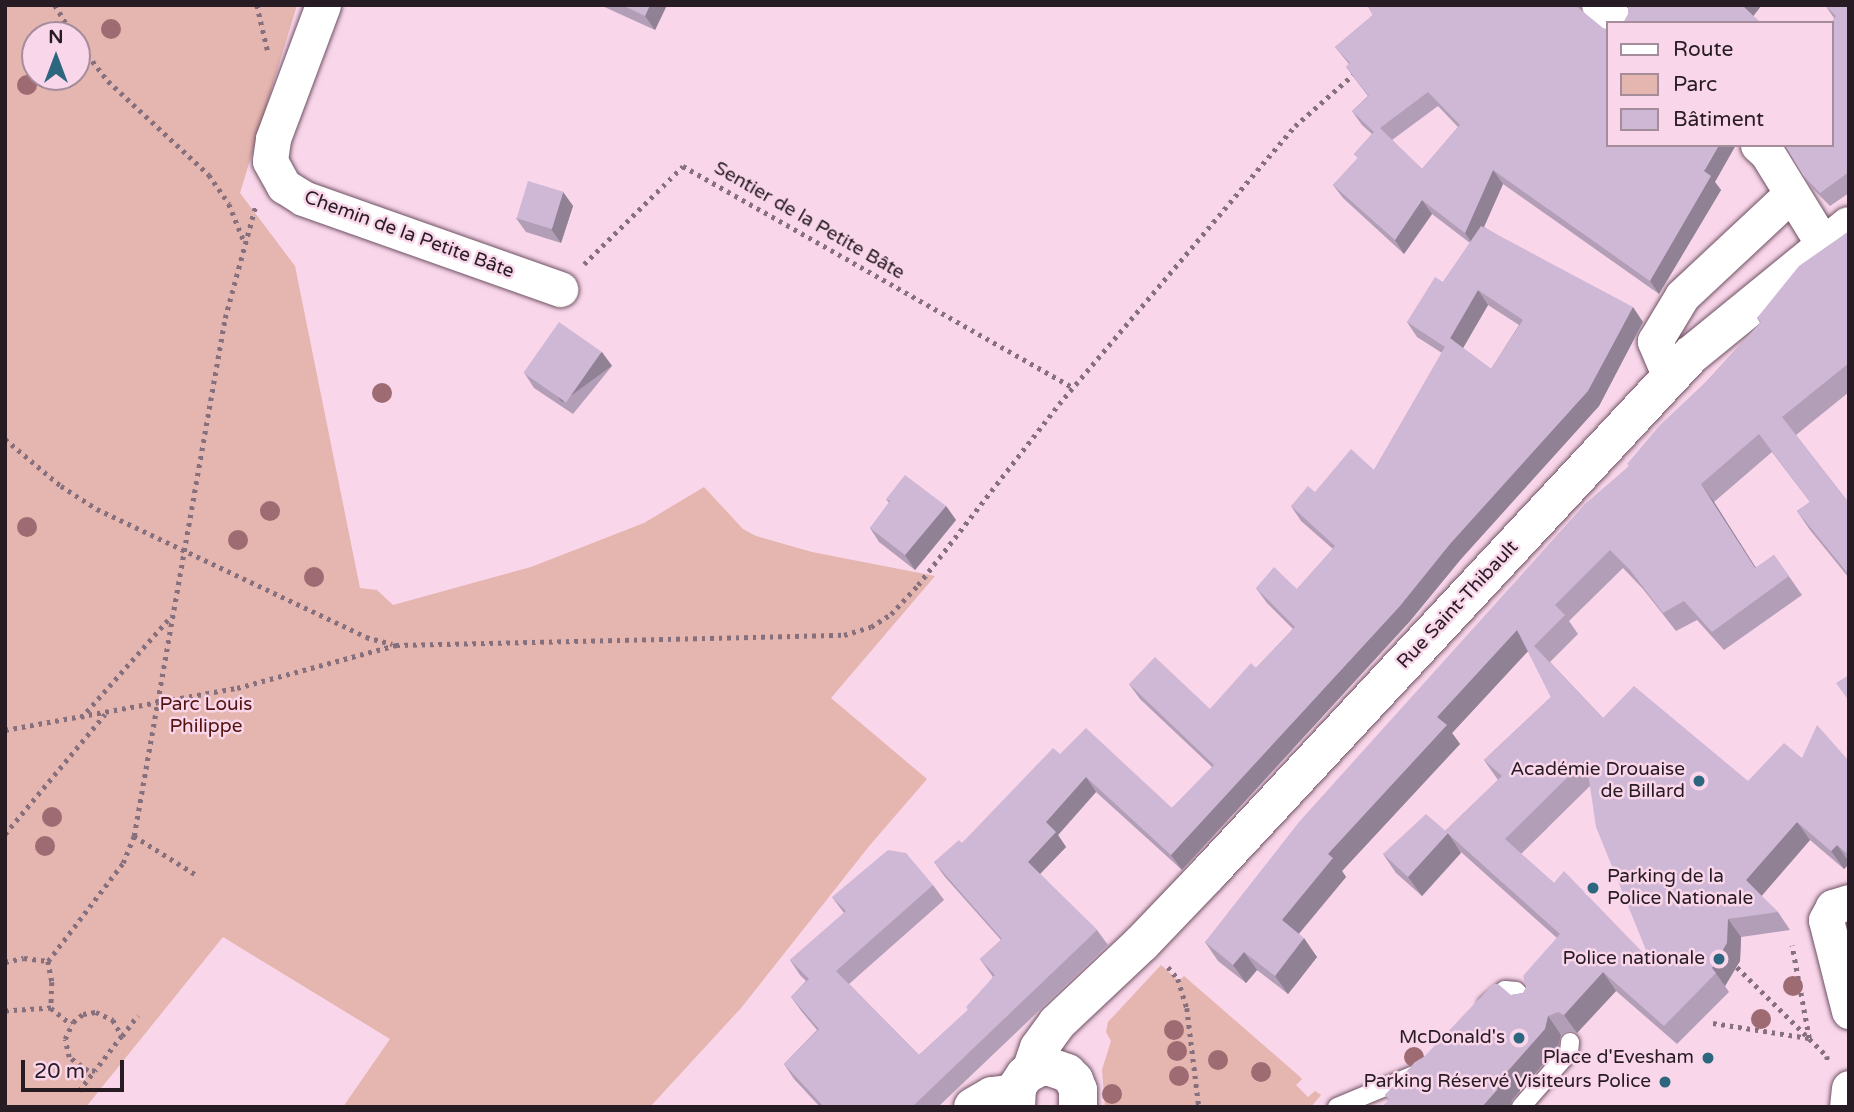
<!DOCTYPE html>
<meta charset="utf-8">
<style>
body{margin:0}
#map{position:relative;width:1854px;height:1112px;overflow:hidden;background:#f9d6ea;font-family:"Varela Round",sans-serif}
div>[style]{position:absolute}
.green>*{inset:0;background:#e5b5af}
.path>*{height:4.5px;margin-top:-2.25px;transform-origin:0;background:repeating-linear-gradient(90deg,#87707e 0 3.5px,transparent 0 8.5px)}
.roads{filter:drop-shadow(0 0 2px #6e5163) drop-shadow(0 0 2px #6e5163)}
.service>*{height:18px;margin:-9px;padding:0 9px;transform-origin:9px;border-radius:9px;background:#fff}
.minor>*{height:35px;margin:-17.5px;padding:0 17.5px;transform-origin:17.5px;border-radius:17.5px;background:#fff}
.secondary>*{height:38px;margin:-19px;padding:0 19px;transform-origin:19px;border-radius:19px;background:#fff}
.trees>*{width:20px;height:20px;margin:-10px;border-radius:50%;background:#9e6b72}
.wall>*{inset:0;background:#b29eb7}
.shaded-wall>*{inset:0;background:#918195;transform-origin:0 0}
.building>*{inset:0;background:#cfb8d5;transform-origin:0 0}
.dots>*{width:19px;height:19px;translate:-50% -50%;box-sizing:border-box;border:4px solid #f9d6ea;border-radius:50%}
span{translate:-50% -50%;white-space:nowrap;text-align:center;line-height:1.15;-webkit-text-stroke:5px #f9d6ea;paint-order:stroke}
.street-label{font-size:19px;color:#281c24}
.park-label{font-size:19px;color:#541410}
.poi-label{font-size:19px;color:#281c24}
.right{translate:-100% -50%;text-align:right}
.left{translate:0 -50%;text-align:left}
.frame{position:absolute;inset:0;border:7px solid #281c24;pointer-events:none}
.legend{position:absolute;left:1606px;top:21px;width:228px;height:126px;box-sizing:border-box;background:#f9d6ea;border:2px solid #a58c9b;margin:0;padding:9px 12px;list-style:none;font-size:21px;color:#281c24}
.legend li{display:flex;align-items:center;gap:14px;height:35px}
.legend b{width:35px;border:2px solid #a58c9b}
.north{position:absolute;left:21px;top:21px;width:70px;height:70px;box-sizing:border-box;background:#f9d6ea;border:2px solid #a58c9b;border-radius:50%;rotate:0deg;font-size:19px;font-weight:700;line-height:28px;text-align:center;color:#281c24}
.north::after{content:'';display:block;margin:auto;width:24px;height:32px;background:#2c667f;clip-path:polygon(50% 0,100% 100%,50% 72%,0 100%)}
.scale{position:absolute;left:21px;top:1060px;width:103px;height:32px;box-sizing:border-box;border:4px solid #281c24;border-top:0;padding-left:9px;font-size:21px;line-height:24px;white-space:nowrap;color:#281c24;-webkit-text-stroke:5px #f9d6ea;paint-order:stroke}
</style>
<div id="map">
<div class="green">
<i style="clip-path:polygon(evenodd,5px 5px,297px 5px,240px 193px,295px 266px,360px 588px,377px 590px,393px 605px,531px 567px,644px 523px,704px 487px,743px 529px,756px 536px,812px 552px,935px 576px,831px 698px,927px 779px,870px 845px,741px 1008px,650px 1107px,343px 1107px,390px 1039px,223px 937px,86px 1107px,5px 1107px,5px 5px,35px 35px,77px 35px,77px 77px,35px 77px,35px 35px)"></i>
<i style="clip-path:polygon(1161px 965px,1179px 981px,1184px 976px,1298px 1075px,1302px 1079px,1296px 1085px,1308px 1097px,1315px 1091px,1321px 1095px,1311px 1107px,1105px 1107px,1102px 1070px,1111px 1041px,1106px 1032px,1108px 1022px)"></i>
</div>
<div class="path">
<i style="left:55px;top:5px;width:35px;rotate:59deg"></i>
<i style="left:257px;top:5px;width:48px;rotate:76.8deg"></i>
<i style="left:77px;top:41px;width:51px;rotate:52.2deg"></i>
<i style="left:108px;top:81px;width:138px;rotate:42.9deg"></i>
<i style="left:209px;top:175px;width:35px;rotate:55deg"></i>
<i style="left:229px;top:204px;width:38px;rotate:68deg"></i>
<i style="left:584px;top:264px;width:139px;rotate:-44.7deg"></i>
<i style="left:683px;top:166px;width:447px;rotate:29.6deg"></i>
<i style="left:5px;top:439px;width:73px;rotate:40deg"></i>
<i style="left:61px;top:486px;width:43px;rotate:32.6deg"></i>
<i style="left:97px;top:509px;width:298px;rotate:25.4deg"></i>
<i style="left:366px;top:637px;width:27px;rotate:15deg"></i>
<i style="left:81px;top:718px;width:137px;rotate:-48.5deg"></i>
<i style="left:5px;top:730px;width:236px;rotate:-10.3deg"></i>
<i style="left:237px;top:688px;width:165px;rotate:-15.1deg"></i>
<i style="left:396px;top:645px;width:448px;rotate:-1.3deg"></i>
<i style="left:844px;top:635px;width:28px;rotate:-17deg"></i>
<i style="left:871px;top:627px;width:24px;rotate:-33deg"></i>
<i style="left:891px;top:614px;width:40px;rotate:-47deg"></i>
<i style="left:918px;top:585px;width:229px;rotate:-52.1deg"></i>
<i style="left:1059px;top:404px;width:365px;rotate:-49.7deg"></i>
<i style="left:1295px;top:126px;width:81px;rotate:-41.5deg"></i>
<i style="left:5px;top:834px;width:156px;rotate:-50.2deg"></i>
<i style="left:134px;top:836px;width:72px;rotate:31.9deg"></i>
<i style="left:48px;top:961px;width:123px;rotate:-52.6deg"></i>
<i style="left:123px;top:863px;width:29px;rotate:-68deg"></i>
<i style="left:134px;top:836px;width:526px;rotate:-80.04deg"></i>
<i style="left:225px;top:318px;width:118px;rotate:-74.8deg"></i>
<i style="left:5px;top:962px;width:19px;rotate:-12deg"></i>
<i style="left:24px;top:958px;width:24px;rotate:7deg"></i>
<i style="left:48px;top:961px;width:21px;rotate:79deg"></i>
<i style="left:52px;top:982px;width:26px;rotate:92deg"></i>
<i style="left:51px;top:1008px;width:46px;rotate:176.3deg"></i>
<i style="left:1168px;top:967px;width:16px;rotate:50deg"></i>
<i style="left:1178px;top:979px;width:30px;rotate:73deg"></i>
<i style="left:1187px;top:1008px;width:100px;rotate:83.1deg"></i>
<i style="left:1737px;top:967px;width:127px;rotate:44.7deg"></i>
<i style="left:1827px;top:1056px;width:6px;rotate:81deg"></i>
<i style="left:51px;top:1008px;width:26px;rotate:39deg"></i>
<i style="left:96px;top:1012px;width:19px;rotate:25deg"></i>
<i style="left:113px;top:1020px;width:18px;rotate:61deg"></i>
<i style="left:122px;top:1036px;width:44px;rotate:127.6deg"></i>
<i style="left:95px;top:1071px;width:7px;rotate:180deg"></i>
<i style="left:88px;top:1071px;width:24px;rotate:-144deg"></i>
<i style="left:69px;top:1057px;width:18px;rotate:-103deg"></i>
<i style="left:65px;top:1039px;width:19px;rotate:-65deg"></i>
<i style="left:73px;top:1022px;width:13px;rotate:-39deg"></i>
<i style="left:83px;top:1014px;width:13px;rotate:-9deg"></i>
<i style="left:1713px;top:1023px;width:97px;rotate:8.9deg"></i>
<i style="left:1809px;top:1038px;width:94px;rotate:-100.5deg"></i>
<i style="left:122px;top:1036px;width:26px;rotate:-53deg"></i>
<i style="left:79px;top:1091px;width:25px;rotate:-53deg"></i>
</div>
<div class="roads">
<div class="service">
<i style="left:1487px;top:1005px;width:23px;rotate:-40deg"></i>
<i style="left:1505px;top:990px;width:11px;rotate:5deg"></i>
<i style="left:1516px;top:991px;width:17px;rotate:45deg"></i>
<i style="left:1337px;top:1107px;width:91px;rotate:-22.6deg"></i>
<i style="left:1521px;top:1107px;width:73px;rotate:-48.9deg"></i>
<i style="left:1569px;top:1052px;width:10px;rotate:-84deg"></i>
</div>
<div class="minor">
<i style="left:323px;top:5px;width:143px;rotate:110.5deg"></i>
<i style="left:273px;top:139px;width:22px;rotate:98deg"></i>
<i style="left:270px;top:161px;width:29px;rotate:61deg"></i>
<i style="left:284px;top:186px;width:22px;rotate:32deg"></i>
<i style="left:303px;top:198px;width:273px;rotate:19.5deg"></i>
<i style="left:1599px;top:5px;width:26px;rotate:43deg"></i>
<i style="left:1758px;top:145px;width:12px;rotate:42deg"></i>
<i style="left:1767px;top:153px;width:107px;rotate:58.4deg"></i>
<i style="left:1670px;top:377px;width:39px;rotate:-113deg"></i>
<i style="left:1655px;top:341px;width:52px;rotate:-59deg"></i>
<i style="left:1682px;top:296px;width:149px;rotate:-43.1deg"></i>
<i style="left:1849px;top:902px;width:17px;rotate:163deg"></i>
<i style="left:1833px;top:907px;width:15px;rotate:118deg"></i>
<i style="left:1826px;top:920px;width:94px;rotate:75.8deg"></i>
<i style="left:1847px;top:1107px;width:19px;rotate:-84deg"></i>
</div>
<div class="secondary">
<i style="left:1031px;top:1071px;width:24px;rotate:-71deg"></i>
<i style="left:1039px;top:1048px;width:31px;rotate:-54deg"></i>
<i style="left:1057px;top:1023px;width:117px;rotate:-43.3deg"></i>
<i style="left:1142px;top:943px;width:95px;rotate:-46.3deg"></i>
<i style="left:1208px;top:874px;width:709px;rotate:-47.06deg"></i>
<i style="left:1691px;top:355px;width:204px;rotate:-39.2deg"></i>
<i style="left:973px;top:1107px;width:22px;rotate:-30deg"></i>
<i style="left:992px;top:1096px;width:24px;rotate:-7deg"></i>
<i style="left:1016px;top:1107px;width:20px;rotate:-87deg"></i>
<i style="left:1017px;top:1087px;width:14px;rotate:-56deg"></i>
<i style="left:1025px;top:1075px;width:17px;rotate:-28deg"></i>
<i style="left:1040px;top:1067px;width:10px"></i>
<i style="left:1050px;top:1067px;width:18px;rotate:19deg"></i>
<i style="left:1067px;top:1073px;width:10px;rotate:45deg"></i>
<i style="left:1074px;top:1080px;width:11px;rotate:68deg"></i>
<i style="left:1078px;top:1090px;width:17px;rotate:90deg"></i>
</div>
</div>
<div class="trees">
<i style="left:111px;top:29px"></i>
<i style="left:27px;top:85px"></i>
<i style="left:382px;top:393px"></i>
<i style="left:270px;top:511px"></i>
<i style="left:27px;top:527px"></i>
<i style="left:238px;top:540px"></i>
<i style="left:314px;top:577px"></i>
<i style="left:52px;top:817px"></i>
<i style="left:45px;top:846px"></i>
<i style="left:1793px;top:986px"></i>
<i style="left:1761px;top:1019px"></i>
<i style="left:1174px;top:1030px"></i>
<i style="left:1177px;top:1051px"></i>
<i style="left:1414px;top:1057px"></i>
<i style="left:1218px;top:1060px"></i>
<i style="left:1261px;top:1072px"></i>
<i style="left:1179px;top:1076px"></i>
<i style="left:1112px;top:1094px"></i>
</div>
<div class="wall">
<i style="clip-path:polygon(600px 5px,667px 5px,655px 30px)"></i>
<i style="clip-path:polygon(evenodd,1367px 5px,1580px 5px,1580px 9px,1721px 190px,1659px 294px,1503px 184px,1484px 227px,1643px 322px,1599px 406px,1461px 559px,1410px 621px,1182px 870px,1096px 792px,1058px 835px,1066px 847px,1040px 874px,1097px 930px,1108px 945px,938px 1107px,820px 1107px,794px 1079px,784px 1064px,817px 1030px,802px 1012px,791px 997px,806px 981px,800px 975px,790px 960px,844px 913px,832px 897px,933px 885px,944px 900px,849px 984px,919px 1055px,968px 1010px,993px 977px,980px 959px,1001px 940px,945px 877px,934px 862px,962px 843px,1060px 754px,1172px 808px,1212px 767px,1140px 699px,1129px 684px,1210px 709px,1256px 668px,1293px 629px,1267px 603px,1256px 588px,1297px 589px,1333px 549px,1301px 521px,1291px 506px,1315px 492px,1374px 470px,1442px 353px,1417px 337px,1407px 322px,1443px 282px,1470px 243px,1432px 214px,1404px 254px,1343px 198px,1333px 185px,1358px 158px,1354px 154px,1372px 134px,1362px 125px,1352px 111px,1368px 96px,1346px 67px,1349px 64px,1335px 47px,1373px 15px,1367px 5px,1438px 106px,1458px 127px,1422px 169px,1392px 140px,1438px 106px,1367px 5px,1488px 305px,1519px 325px,1491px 369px,1463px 348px,1488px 305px)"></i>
<i style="clip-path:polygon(1825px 5px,1849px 5px,1849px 193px,1830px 206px,1813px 189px,1803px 175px,1834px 18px)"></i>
<i style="clip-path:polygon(563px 192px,573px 206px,561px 243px,526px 232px,516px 218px)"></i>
<i style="clip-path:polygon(evenodd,1849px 231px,1849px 392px,1796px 435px,1849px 503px,1849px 578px,1810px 530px,1797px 511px,1810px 502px,1772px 452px,1714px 502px,1756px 568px,1774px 555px,1802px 595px,1724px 650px,1697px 620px,1676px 631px,1643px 589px,1623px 568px,1569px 621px,1578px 634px,1550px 662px,1603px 718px,1748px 781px,1802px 758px,1849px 761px,1849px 864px,1844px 869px,1810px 840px,1761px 896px,1778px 912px,1790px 930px,1741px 937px,1740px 961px,1725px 986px,1729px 992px,1677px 1044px,1616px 991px,1577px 1033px,1570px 1031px,1561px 1035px,1558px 1047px,1512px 1100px,1388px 1100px,1385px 1095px,1425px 1056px,1511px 995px,1523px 993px,1557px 938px,1461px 852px,1422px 896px,1396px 873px,1383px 854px,1445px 831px,1498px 780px,1484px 760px,1551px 697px,1528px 651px,1452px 733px,1460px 744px,1342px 871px,1346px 877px,1299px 934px,1317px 957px,1288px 994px,1257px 970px,1246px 983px,1218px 961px,1205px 942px,1629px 466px,1760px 323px,1757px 318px,1849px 231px,1590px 786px,1650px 960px,1554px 883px,1521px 854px,1590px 786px)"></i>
<i style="clip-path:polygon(612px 366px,573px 414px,534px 388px,525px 374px)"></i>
<i style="clip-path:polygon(886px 499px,946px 506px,956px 520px,915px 570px,879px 542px,870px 528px,889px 503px)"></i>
</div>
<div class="shaded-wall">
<i style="clip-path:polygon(650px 5px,667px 5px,655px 30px,645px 16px)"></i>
<i style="clip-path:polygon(1741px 5px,1762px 5px,1751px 19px)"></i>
<i style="clip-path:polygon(1719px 145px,1736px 145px,1715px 182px,1721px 190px,1659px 294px,1650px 281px,1704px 171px)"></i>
<i style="clip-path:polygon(1493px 170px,1503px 184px,1475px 247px,1465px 233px)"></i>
<i style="clip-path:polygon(563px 192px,573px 206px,561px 243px,551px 229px)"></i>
<i style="clip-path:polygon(1422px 200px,1432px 214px,1404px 254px,1395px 240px)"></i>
<i style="clip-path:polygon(1478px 290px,1488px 305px,1455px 362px,1445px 347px)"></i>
<i style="clip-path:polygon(1633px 307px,1643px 322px,1599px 406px,1461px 559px,1410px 621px,1182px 870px,1171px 855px)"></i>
<i style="left:602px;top:352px;width:17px;height:62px;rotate:54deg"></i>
<i style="clip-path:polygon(1701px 484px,1714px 502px,1768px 587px,1755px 568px)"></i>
<i style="clip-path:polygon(946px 506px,956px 520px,915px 570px,905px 555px)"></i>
<i style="clip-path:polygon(1517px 630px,1530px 649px,1452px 733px,1460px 744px,1342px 871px,1346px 877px,1295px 938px,1282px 920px,1328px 854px,1437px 717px)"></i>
<i style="clip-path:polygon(1086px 777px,1096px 792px,1058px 835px,1066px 847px,1038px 876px,1028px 862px,1046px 822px)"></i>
<i style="clip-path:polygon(1797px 822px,1810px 840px,1759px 899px,1746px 880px)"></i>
<i style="clip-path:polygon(1448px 833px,1461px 853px,1422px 896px,1408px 877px)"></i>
<i style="clip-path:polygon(1837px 845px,1849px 862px,1849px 864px,1844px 869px,1831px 851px)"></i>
<i style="clip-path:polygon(1728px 919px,1741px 937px,1740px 961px,1725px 986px,1712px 968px)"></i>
<i style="clip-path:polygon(1304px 938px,1317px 957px,1288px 994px,1275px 976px)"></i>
<i style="clip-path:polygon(1244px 952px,1257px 970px,1246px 983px,1233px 965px)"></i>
<i style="clip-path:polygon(1603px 972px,1616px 991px,1577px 1033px,1564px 1015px)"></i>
<i style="clip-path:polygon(1548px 1016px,1561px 1035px,1558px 1047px,1512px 1100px,1511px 1107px,1482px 1107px,1499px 1081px)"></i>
</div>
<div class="building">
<i style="clip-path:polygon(622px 5px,650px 5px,645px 16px)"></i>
<i style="clip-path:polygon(evenodd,1367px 5px,1575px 5px,1603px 28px,1607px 29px,1607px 145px,1719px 145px,1704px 171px,1711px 176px,1650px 281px,1493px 170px,1465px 233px,1422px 200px,1395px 240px,1333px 185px,1358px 158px,1354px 154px,1374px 132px,1352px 111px,1369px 96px,1346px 67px,1350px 63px,1335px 47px,1373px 15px,1367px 5px,1428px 92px,1460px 125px,1422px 169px,1380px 128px,1428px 92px)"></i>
<i style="clip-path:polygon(1628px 5px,1742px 5px,1761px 23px,1623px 23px,1628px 14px)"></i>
<i style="clip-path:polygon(1825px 5px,1849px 5px,1849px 172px,1820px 193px,1803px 175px,1785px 145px,1831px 145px,1831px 23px,1836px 16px)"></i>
<i style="left:528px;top:181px;width:37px;height:39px;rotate:17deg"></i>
<i style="clip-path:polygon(1481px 226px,1633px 307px,1588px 391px,1450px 544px,1400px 606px,1171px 855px,1086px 777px,1046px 822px,1056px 832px,1028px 862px,1097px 930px,912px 1107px,824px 1107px,784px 1064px,819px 1029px,791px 997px,809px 979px,790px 960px,846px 911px,832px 897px,888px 850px,906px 853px,933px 885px,836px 971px,919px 1055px,968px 1010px,966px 1007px,995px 975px,980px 959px,1002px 939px,934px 862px,959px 840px,962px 843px,1053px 748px,1060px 754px,1086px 728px,1172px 808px,1214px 765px,1129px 684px,1155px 657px,1210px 709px,1251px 663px,1256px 668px,1295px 627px,1256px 588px,1274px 567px,1297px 589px,1335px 546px,1291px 506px,1308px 486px,1315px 492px,1351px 449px,1374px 470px,1450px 338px,1491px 369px,1523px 320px,1478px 290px,1445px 347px,1407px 322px,1435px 277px,1443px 282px)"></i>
<i style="clip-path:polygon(evenodd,1849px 231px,1849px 363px,1782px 417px,1849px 503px,1849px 575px,1797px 511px,1810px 502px,1759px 434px,1701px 484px,1755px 568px,1774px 555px,1789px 576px,1712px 632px,1684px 601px,1663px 613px,1630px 570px,1610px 550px,1555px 605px,1565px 615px,1534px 646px,1603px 718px,1634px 686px,1748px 781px,1784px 743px,1802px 758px,1817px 725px,1849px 761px,1849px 855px,1837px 845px,1831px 851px,1797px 822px,1746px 880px,1778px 912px,1728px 919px,1727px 943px,1712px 968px,1716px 973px,1664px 1026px,1603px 972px,1564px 1015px,1558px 1012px,1548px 1016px,1545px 1029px,1499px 1081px,1497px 1090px,1482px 1107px,1382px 1107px,1389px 1099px,1385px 1095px,1415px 1062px,1425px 1056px,1493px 984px,1498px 984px,1511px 995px,1523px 993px,1526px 987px,1523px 976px,1560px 934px,1445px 831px,1502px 776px,1484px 760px,1551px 697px,1517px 630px,1437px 717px,1447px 725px,1328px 854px,1333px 858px,1282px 920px,1304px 938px,1275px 976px,1244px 952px,1233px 965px,1205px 942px,1299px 822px,1585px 504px,1629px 466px,1627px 464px,1660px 425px,1710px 378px,1761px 322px,1757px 318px,1799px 266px,1849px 231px,1586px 759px,1596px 827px,1650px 960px,1564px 871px,1554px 883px,1505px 839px,1586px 759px)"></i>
<i style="left:559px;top:322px;width:52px;height:62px;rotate:35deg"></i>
<i style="clip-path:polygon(905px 475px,946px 506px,905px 555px,870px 528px,890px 501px,886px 499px)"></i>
<i style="clip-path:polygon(1849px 675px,1849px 701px,1836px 683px)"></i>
<i style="clip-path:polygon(1426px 814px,1448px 833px,1408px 877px,1383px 854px)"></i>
</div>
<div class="dots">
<i style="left:1699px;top:781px;background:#2c667f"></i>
<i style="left:1593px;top:888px;background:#2c667f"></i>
<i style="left:1719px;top:959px;background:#2c667f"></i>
<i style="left:1519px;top:1038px;background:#2c667f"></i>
<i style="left:1708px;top:1058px;background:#2c667f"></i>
<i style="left:1665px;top:1082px;background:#2c667f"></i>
</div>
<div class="street-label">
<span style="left:809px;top:221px;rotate:30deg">Sentier de la Petite Bâte</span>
<span style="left:409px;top:235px;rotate:20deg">Chemin de la Petite Bâte</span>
<span style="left:1458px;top:605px;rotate:-47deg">Rue Saint-Thibault</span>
</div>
<div class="park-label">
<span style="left:206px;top:716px">Parc Louis<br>Philippe</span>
</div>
<div class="poi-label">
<span class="right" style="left:1685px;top:781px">Académie Drouaise<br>de Billard</span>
<span class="left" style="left:1607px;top:888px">Parking de la<br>Police Nationale</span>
<span class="right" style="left:1705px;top:959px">Police nationale</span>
<span class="right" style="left:1505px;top:1038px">McDonald's</span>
<span class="right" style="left:1694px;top:1058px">Place d'Evesham</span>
<span class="right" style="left:1651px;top:1082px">Parking Réservé Visiteurs Police</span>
</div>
<div class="frame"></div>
<ul class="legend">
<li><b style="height:9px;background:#fff"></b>Route</li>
<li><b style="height:19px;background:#e5b5af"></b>Parc</li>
<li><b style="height:19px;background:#cfb8d5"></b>Bâtiment</li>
</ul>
<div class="north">N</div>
<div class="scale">20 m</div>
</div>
